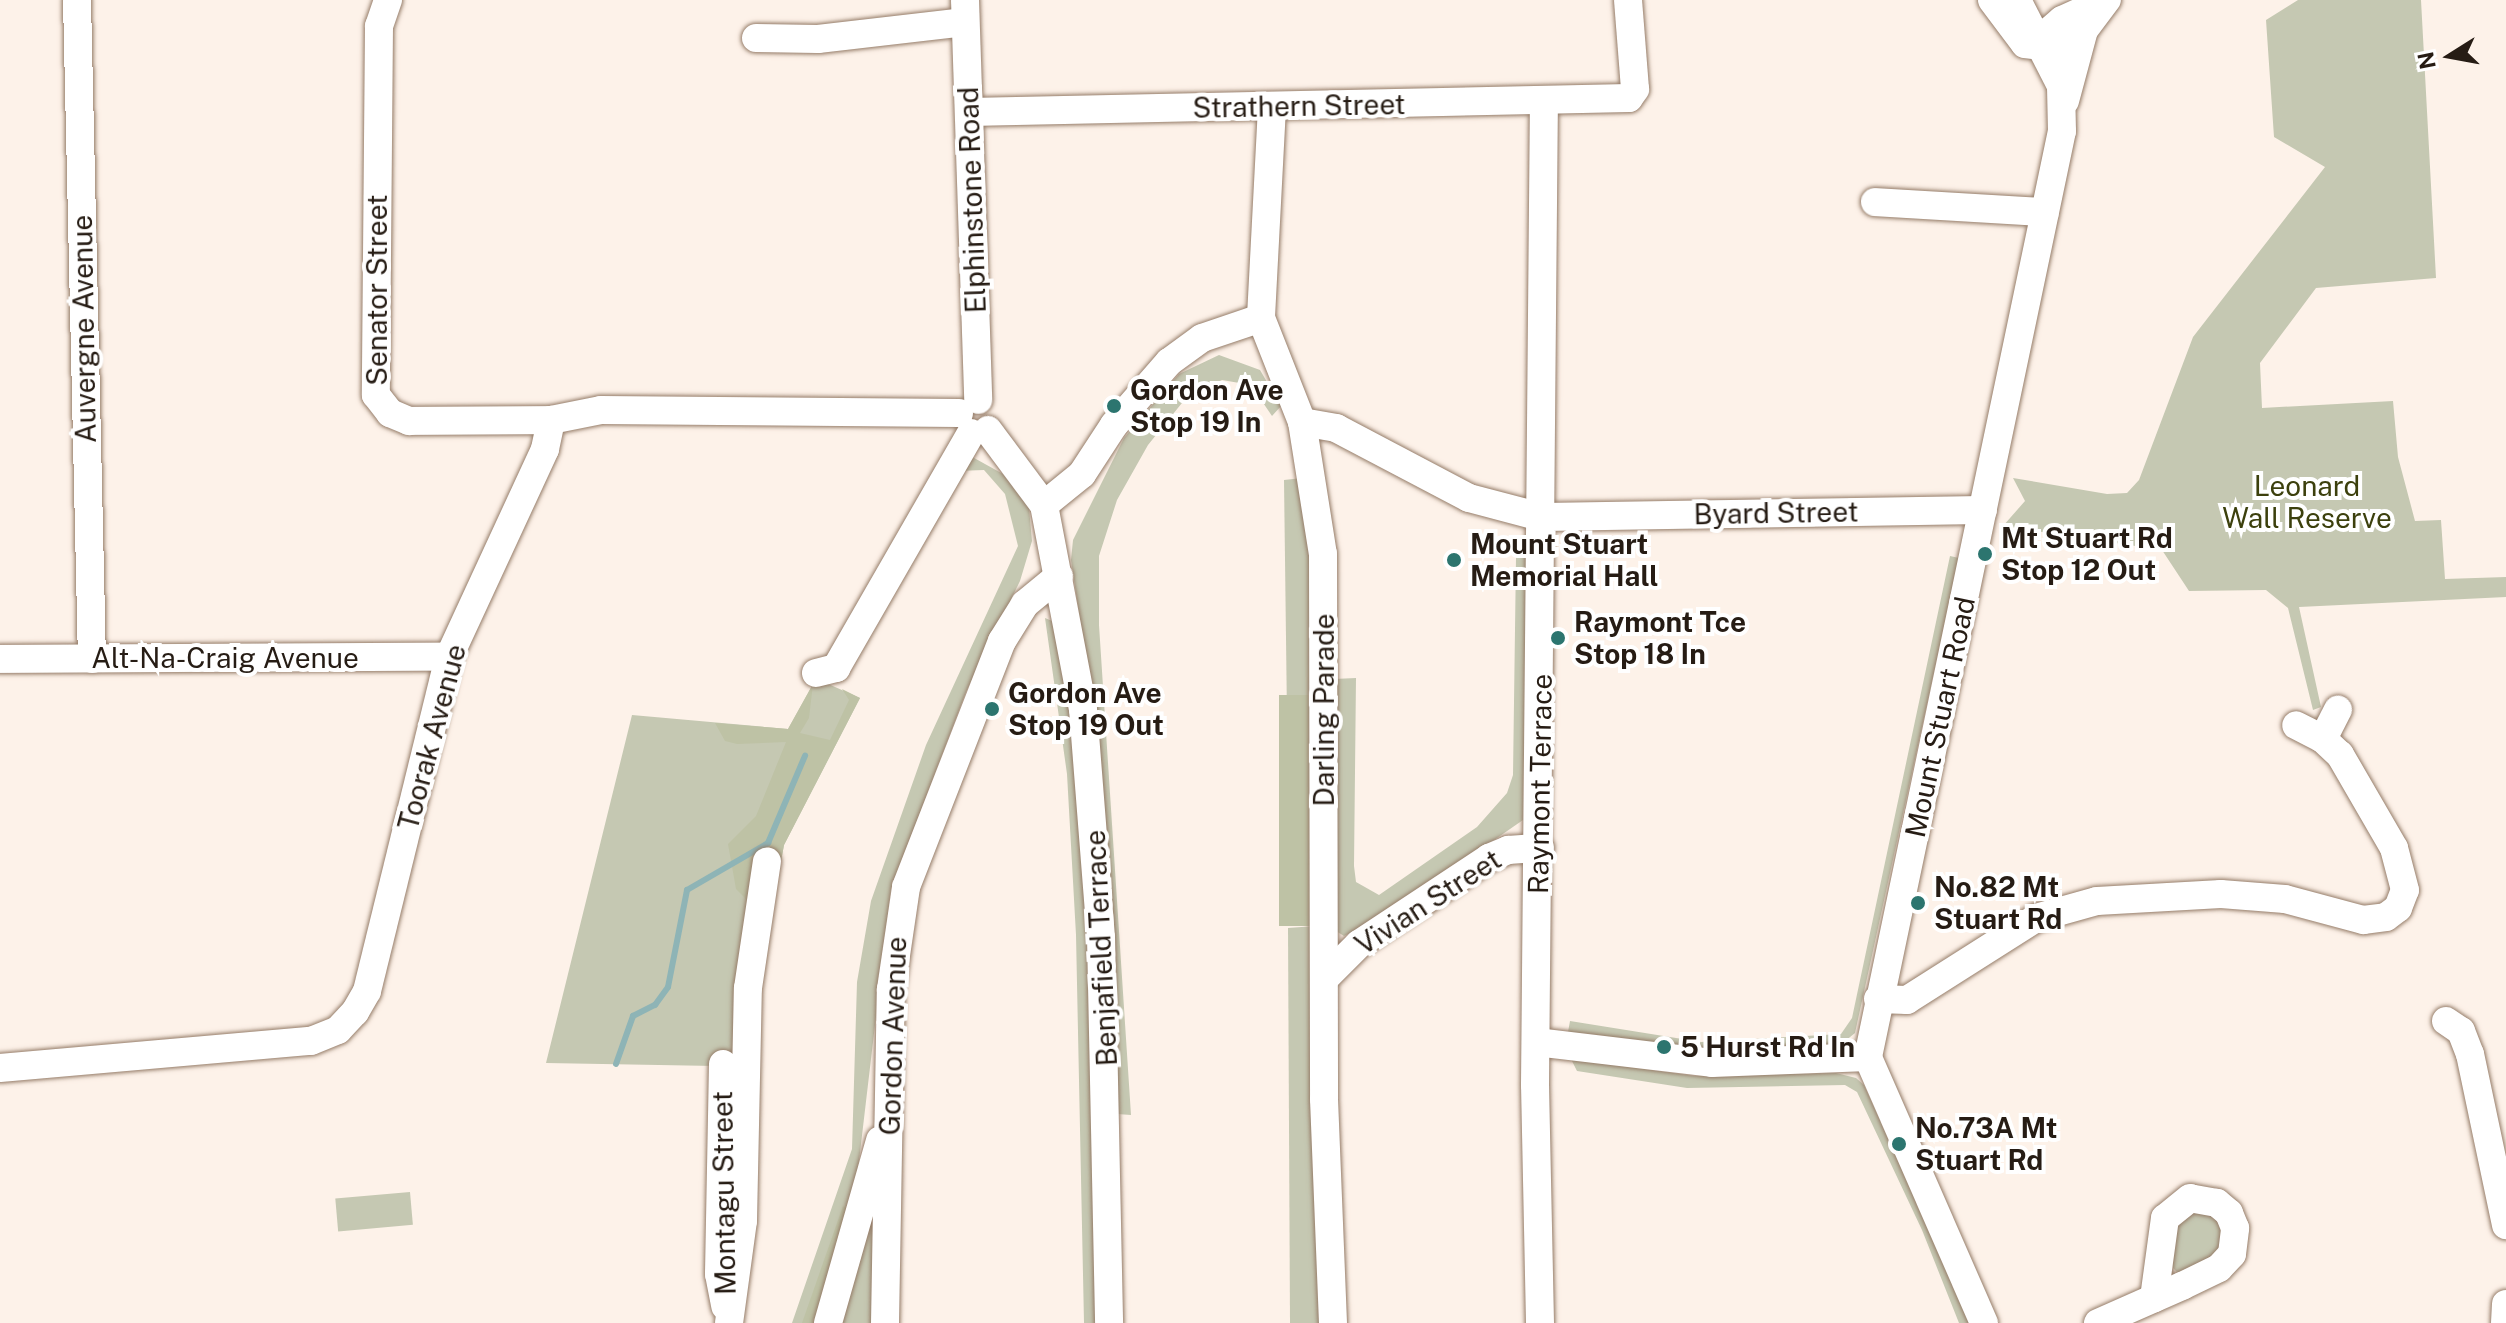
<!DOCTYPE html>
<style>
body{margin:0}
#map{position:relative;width:2506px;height:1323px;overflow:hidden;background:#fdf2e9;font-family:"Public Sans",sans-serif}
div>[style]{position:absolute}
.green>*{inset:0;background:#c5c8b2;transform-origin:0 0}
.forest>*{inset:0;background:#bec2a5;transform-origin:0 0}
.stream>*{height:6px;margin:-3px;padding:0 3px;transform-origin:3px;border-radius:3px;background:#8eb4b6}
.roads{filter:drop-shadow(0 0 2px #957c68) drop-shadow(0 0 2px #957c68)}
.minor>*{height:28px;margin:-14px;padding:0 14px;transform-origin:14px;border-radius:14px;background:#fff}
.dots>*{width:22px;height:22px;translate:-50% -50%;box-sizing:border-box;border:4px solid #fff;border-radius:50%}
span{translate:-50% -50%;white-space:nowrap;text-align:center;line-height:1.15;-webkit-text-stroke:8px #fff;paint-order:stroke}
.street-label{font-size:28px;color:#261c14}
.poi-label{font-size:28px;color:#261c14;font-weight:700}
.left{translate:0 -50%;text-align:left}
.park-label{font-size:28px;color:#3c400d}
.north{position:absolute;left:2410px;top:16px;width:80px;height:80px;-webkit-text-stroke:6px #fff;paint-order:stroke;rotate:259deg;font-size:22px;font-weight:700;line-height:32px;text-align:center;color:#261c14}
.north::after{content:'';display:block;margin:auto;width:28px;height:36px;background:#261c14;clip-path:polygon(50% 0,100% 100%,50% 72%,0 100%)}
</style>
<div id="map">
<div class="green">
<i style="clip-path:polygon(2298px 0,2421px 0,2436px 278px,2316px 288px,2260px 363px,2262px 408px,2393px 401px,2398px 457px,2415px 521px,2441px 520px,2445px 579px,2506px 577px,2506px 597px,2299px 607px,2321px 707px,2313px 710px,2288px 608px,2266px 590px,2189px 591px,2162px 550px,2003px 526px,2025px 501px,2013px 478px,2107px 494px,2127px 493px,2139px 480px,2193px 337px,2325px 167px,2274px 137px,2266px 20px)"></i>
<i style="clip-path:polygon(1219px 355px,1260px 370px,1281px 406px,1272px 416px,1251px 385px,1222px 380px,1186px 398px,1148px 445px,1117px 500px,1099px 556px,1099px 625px,1131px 1115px,1117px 1114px,1098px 740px,1071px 560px,1073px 540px,1124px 438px,1179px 374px)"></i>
<i style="clip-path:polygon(967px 454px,1003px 474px,1029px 508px,1032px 541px,1020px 581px,966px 692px,891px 889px,857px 1178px,816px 1323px,792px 1323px,852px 1149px,857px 982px,871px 901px,926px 745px,1018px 546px,1005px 494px,984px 470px,957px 471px)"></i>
<i style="clip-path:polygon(1302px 478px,1311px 534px,1314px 695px,1287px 717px,1284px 480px)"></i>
<i style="clip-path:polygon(1950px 556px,1959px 558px,1855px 1033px,1839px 1046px,1716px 1053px,1568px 1032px,1570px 1021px,1701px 1042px,1841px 1034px,1852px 1018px)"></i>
<i style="clip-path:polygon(1516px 557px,1527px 557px,1523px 820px,1383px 917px,1344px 936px,1336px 931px,1334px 679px,1356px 678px,1354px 866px,1356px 882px,1379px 895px,1477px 827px,1507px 793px,1513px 775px)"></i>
<i style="clip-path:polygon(1045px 618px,1057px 623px,1085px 798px,1101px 1323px,1084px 1323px,1076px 935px,1067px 774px)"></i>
<i style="clip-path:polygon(826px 683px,860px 698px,784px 845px,781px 861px,758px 859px,740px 1078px,715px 1066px,546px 1063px,632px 715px,788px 729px,813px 684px)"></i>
<i style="clip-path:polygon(1315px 926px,1323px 1323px,1290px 1323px,1288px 928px)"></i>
<i style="clip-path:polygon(1571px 1059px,1695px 1076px,1836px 1073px,1856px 1078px,1864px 1085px,1971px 1323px,1959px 1323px,1922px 1230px,1857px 1092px,1845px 1085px,1687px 1088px,1577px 1071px)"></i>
<i style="clip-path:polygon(877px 1188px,872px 1323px,839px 1323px)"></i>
<i style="left:410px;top:1192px;width:33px;height:75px;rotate:85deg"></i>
<i style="clip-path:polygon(2203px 1207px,2223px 1226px,2224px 1240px,2212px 1258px,2179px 1274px,2173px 1268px,2170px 1238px,2180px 1214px)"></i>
</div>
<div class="forest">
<i style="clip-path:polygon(813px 684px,809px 718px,800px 733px,830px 740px,849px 700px,842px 689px,860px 698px,784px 845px,781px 861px,758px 859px,750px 903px,736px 889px,728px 844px,756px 816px,786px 742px,737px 744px,725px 741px,715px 723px,788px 729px)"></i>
<i style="left:1314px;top:695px;width:231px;height:35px;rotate:90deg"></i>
<i style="clip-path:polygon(843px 1206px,848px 1209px,816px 1323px,802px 1323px)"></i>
</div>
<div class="stream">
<i style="left:616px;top:1064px;width:51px;rotate:-70.5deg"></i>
<i style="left:633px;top:1016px;width:25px;rotate:-27deg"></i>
<i style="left:655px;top:1005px;width:22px;rotate:-54deg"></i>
<i style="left:668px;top:987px;width:99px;rotate:-78.9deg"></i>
<i style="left:687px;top:890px;width:94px;rotate:-30.1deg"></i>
<i style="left:768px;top:843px;width:95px;rotate:-67deg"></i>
</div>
<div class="roads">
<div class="minor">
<i style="left:77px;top:0;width:659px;rotate:88.7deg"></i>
<i style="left:388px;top:0;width:28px;rotate:109deg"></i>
<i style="left:379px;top:26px;width:369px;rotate:90.5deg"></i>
<i style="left:376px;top:395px;width:23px;rotate:52deg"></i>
<i style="left:390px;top:413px;width:21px;rotate:23deg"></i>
<i style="left:409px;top:421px;width:142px;rotate:-0.4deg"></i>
<i style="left:965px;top:0;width:400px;rotate:88.1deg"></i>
<i style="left:1992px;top:0;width:55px;rotate:53.1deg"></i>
<i style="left:2025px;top:44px;width:32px;rotate:7deg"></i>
<i style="left:2057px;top:48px;width:32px;rotate:-34deg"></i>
<i style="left:756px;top:38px;width:62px;rotate:0.9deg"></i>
<i style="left:818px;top:39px;width:148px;rotate:-6.6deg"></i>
<i style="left:2043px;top:47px;width:16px;rotate:-72deg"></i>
<i style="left:2048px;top:32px;width:18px;rotate:-41deg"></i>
<i style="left:2062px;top:20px;width:48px;rotate:-24.4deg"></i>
<i style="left:2065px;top:101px;width:73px;rotate:-75deg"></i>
<i style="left:2084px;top:30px;width:38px;rotate:-53deg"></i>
<i style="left:1272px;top:107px;width:211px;rotate:93deg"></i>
<i style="left:1261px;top:318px;width:112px;rotate:68.5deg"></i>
<i style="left:1302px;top:422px;width:134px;rotate:81deg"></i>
<i style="left:1323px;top:554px;width:545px;rotate:89.89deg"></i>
<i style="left:1324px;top:1099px;width:224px;rotate:87.7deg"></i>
<i style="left:969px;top:112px;width:660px;rotate:-1.22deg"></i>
<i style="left:1629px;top:98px;width:11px;rotate:-56deg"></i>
<i style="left:1635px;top:89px;width:89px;rotate:-94.5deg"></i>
<i style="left:1875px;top:202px;width:170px;rotate:3.4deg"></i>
<i style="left:1302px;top:422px;width:35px;rotate:10deg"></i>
<i style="left:1336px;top:428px;width:150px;rotate:27.8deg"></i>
<i style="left:1469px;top:498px;width:74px;rotate:14.8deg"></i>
<i style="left:1541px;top:517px;width:442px;rotate:-0.9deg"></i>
<i style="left:988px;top:430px;width:94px;rotate:53.3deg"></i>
<i style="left:1044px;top:505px;width:208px;rotate:79.2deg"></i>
<i style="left:1083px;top:709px;width:229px;rotate:85.5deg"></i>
<i style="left:1101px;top:937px;width:386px;rotate:88.8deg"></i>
<i style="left:1044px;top:505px;width:49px;rotate:-39.2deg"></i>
<i style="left:1082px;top:474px;width:59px;rotate:-56.9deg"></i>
<i style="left:1114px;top:425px;width:84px;rotate:-48.9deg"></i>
<i style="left:1169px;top:362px;width:41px;rotate:-36deg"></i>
<i style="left:1202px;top:338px;width:62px;rotate:-18.7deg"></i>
<i style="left:0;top:659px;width:449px;rotate:-0.3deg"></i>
<i style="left:816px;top:673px;width:21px;rotate:-14deg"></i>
<i style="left:836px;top:668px;width:271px;rotate:-60.1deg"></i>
<i style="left:2323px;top:739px;width:33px;rotate:-63deg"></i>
<i style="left:1326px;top:977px;width:47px;rotate:-45deg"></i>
<i style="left:1359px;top:944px;width:156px;rotate:-33.5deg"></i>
<i style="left:1489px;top:858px;width:21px;rotate:-23deg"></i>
<i style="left:1508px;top:850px;width:32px;rotate:-4deg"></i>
<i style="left:1878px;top:999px;width:29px;rotate:2deg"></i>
<i style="left:1907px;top:1000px;width:153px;rotate:-32.4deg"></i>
<i style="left:2036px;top:918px;width:63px;rotate:-15.6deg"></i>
<i style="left:2097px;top:901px;width:124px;rotate:-3.2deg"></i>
<i style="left:2221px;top:894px;width:64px;rotate:4.5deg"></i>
<i style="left:2285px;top:899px;width:81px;rotate:15.1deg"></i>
<i style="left:2363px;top:920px;width:23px;rotate:-7deg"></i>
<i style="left:2386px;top:917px;width:15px;rotate:-37deg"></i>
<i style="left:2398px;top:908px;width:19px;rotate:-69deg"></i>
<i style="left:2405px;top:890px;width:43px;rotate:-104.7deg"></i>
<i style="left:2394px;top:848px;width:108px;rotate:-120.1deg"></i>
<i style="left:2340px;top:755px;width:23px;rotate:-137deg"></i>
<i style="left:2323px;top:739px;width:30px;rotate:-153deg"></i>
<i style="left:2446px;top:1021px;width:18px;rotate:34deg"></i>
<i style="left:2461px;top:1031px;width:25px;rotate:69deg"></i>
<i style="left:2470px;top:1054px;width:175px;rotate:78.1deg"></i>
<i style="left:1536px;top:1042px;width:177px;rotate:6.8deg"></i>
<i style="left:1712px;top:1063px;width:156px;rotate:-2.2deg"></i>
<i style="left:723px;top:1064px;width:210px;rotate:91.1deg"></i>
<i style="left:719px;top:1274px;width:33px;rotate:79deg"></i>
<i style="left:0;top:1068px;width:312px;rotate:-5deg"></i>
<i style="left:311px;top:1041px;width:29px;rotate:-22deg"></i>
<i style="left:338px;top:1030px;width:25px;rotate:-47deg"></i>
<i style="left:355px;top:1012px;width:24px;rotate:-60deg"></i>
<i style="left:367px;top:991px;width:344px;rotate:-76.2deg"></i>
<i style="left:449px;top:657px;width:229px;rotate:-65.2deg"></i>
<i style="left:545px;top:449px;width:30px;rotate:-78deg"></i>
<i style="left:551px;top:420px;width:51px;rotate:-11.3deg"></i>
<i style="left:601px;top:410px;width:358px;rotate:0.5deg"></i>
<i style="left:729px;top:1323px;width:103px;rotate:-82.2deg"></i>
<i style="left:743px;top:1221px;width:233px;rotate:-88.8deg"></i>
<i style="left:748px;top:988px;width:128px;rotate:-81.5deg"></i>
<i style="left:828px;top:1323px;width:190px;rotate:-74.1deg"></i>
<i style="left:885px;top:1323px;width:334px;rotate:-89deg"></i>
<i style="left:891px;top:989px;width:103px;rotate:-81.6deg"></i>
<i style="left:906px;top:887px;width:264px;rotate:-68.7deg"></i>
<i style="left:1002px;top:641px;width:44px;rotate:-58.1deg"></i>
<i style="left:1025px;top:604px;width:44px;rotate:-39.5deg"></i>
<i style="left:1540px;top:1323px;width:238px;rotate:-91.2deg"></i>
<i style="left:1535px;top:1085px;width:983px;rotate:-89.48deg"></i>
<i style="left:1984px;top:1323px;width:290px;rotate:-113.6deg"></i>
<i style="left:1868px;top:1057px;width:946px;rotate:-78.17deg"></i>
<i style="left:2062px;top:131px;width:45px;rotate:-91.3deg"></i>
<i style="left:2061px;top:86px;width:97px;rotate:-117.1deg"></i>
<i style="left:2098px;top:1323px;width:92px;rotate:-23.8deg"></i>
<i style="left:2182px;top:1286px;width:41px;rotate:-25.9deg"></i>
<i style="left:2219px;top:1268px;width:19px;rotate:-47deg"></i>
<i style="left:2232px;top:1254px;width:26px;rotate:-83deg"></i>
<i style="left:2235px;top:1228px;width:16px;rotate:-112deg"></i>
<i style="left:2229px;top:1213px;width:16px;rotate:-140deg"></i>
<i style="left:2217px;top:1203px;width:27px;rotate:-170deg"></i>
<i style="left:2190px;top:1198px;width:32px;rotate:141deg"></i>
<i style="left:2165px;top:1218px;width:81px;rotate:97.8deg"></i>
<i style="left:2505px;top:1323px;width:19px;rotate:-87deg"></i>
</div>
</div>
<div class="dots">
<i style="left:1114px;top:406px;background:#2c756f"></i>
<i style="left:1985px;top:554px;background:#2c756f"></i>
<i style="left:1454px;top:560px;background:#2c756f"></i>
<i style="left:1558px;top:638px;background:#2c756f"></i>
<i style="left:992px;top:709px;background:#2c756f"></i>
<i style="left:1918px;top:903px;background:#2c756f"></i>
<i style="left:1664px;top:1047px;background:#2c756f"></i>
<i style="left:1899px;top:1144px;background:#2c756f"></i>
</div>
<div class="street-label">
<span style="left:1299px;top:106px;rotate:-1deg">Strathern Street</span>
<span style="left:972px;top:200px;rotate:-92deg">Elphinstone Road</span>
<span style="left:377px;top:290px;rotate:-90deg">Senator Street</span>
<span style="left:84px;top:329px;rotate:-91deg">Auvergne Avenue</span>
<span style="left:1776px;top:513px;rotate:-1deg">Byard Street</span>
<span style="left:225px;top:658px">Alt-Na-Craig Avenue</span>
<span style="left:1324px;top:710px;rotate:-90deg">Darling Parade</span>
<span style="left:1940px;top:717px;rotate:-78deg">Mount Stuart Road</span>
<span style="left:432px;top:737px;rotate:-75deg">Toorak Avenue</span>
<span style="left:1540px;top:784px;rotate:-89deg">Raymont Terrace</span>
<span style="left:1428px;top:902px;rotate:-33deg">Vivian Street</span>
<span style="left:1101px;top:948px;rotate:-93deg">Benjafield Terrace</span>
<span style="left:893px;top:1036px;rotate:-88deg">Gordon Avenue</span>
<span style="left:724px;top:1193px;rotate:-91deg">Montagu Street</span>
</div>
<div class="poi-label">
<span class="left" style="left:1130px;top:406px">Gordon Ave<br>Stop 19 In</span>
<span class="left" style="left:2001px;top:554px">Mt Stuart Rd<br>Stop 12 Out</span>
<span class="left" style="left:1470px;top:560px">Mount Stuart<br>Memorial Hall</span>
<span class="left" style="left:1574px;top:638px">Raymont Tce<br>Stop 18 In</span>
<span class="left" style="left:1008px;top:709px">Gordon Ave<br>Stop 19 Out</span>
<span class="left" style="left:1934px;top:903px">No.82 Mt<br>Stuart Rd</span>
<span class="left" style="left:1680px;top:1047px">5 Hurst Rd In</span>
<span class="left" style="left:1915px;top:1144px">No.73A Mt<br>Stuart Rd</span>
</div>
<div class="park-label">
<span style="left:2307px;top:502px">Leonard<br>Wall Reserve</span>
</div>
<div class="north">N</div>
</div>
